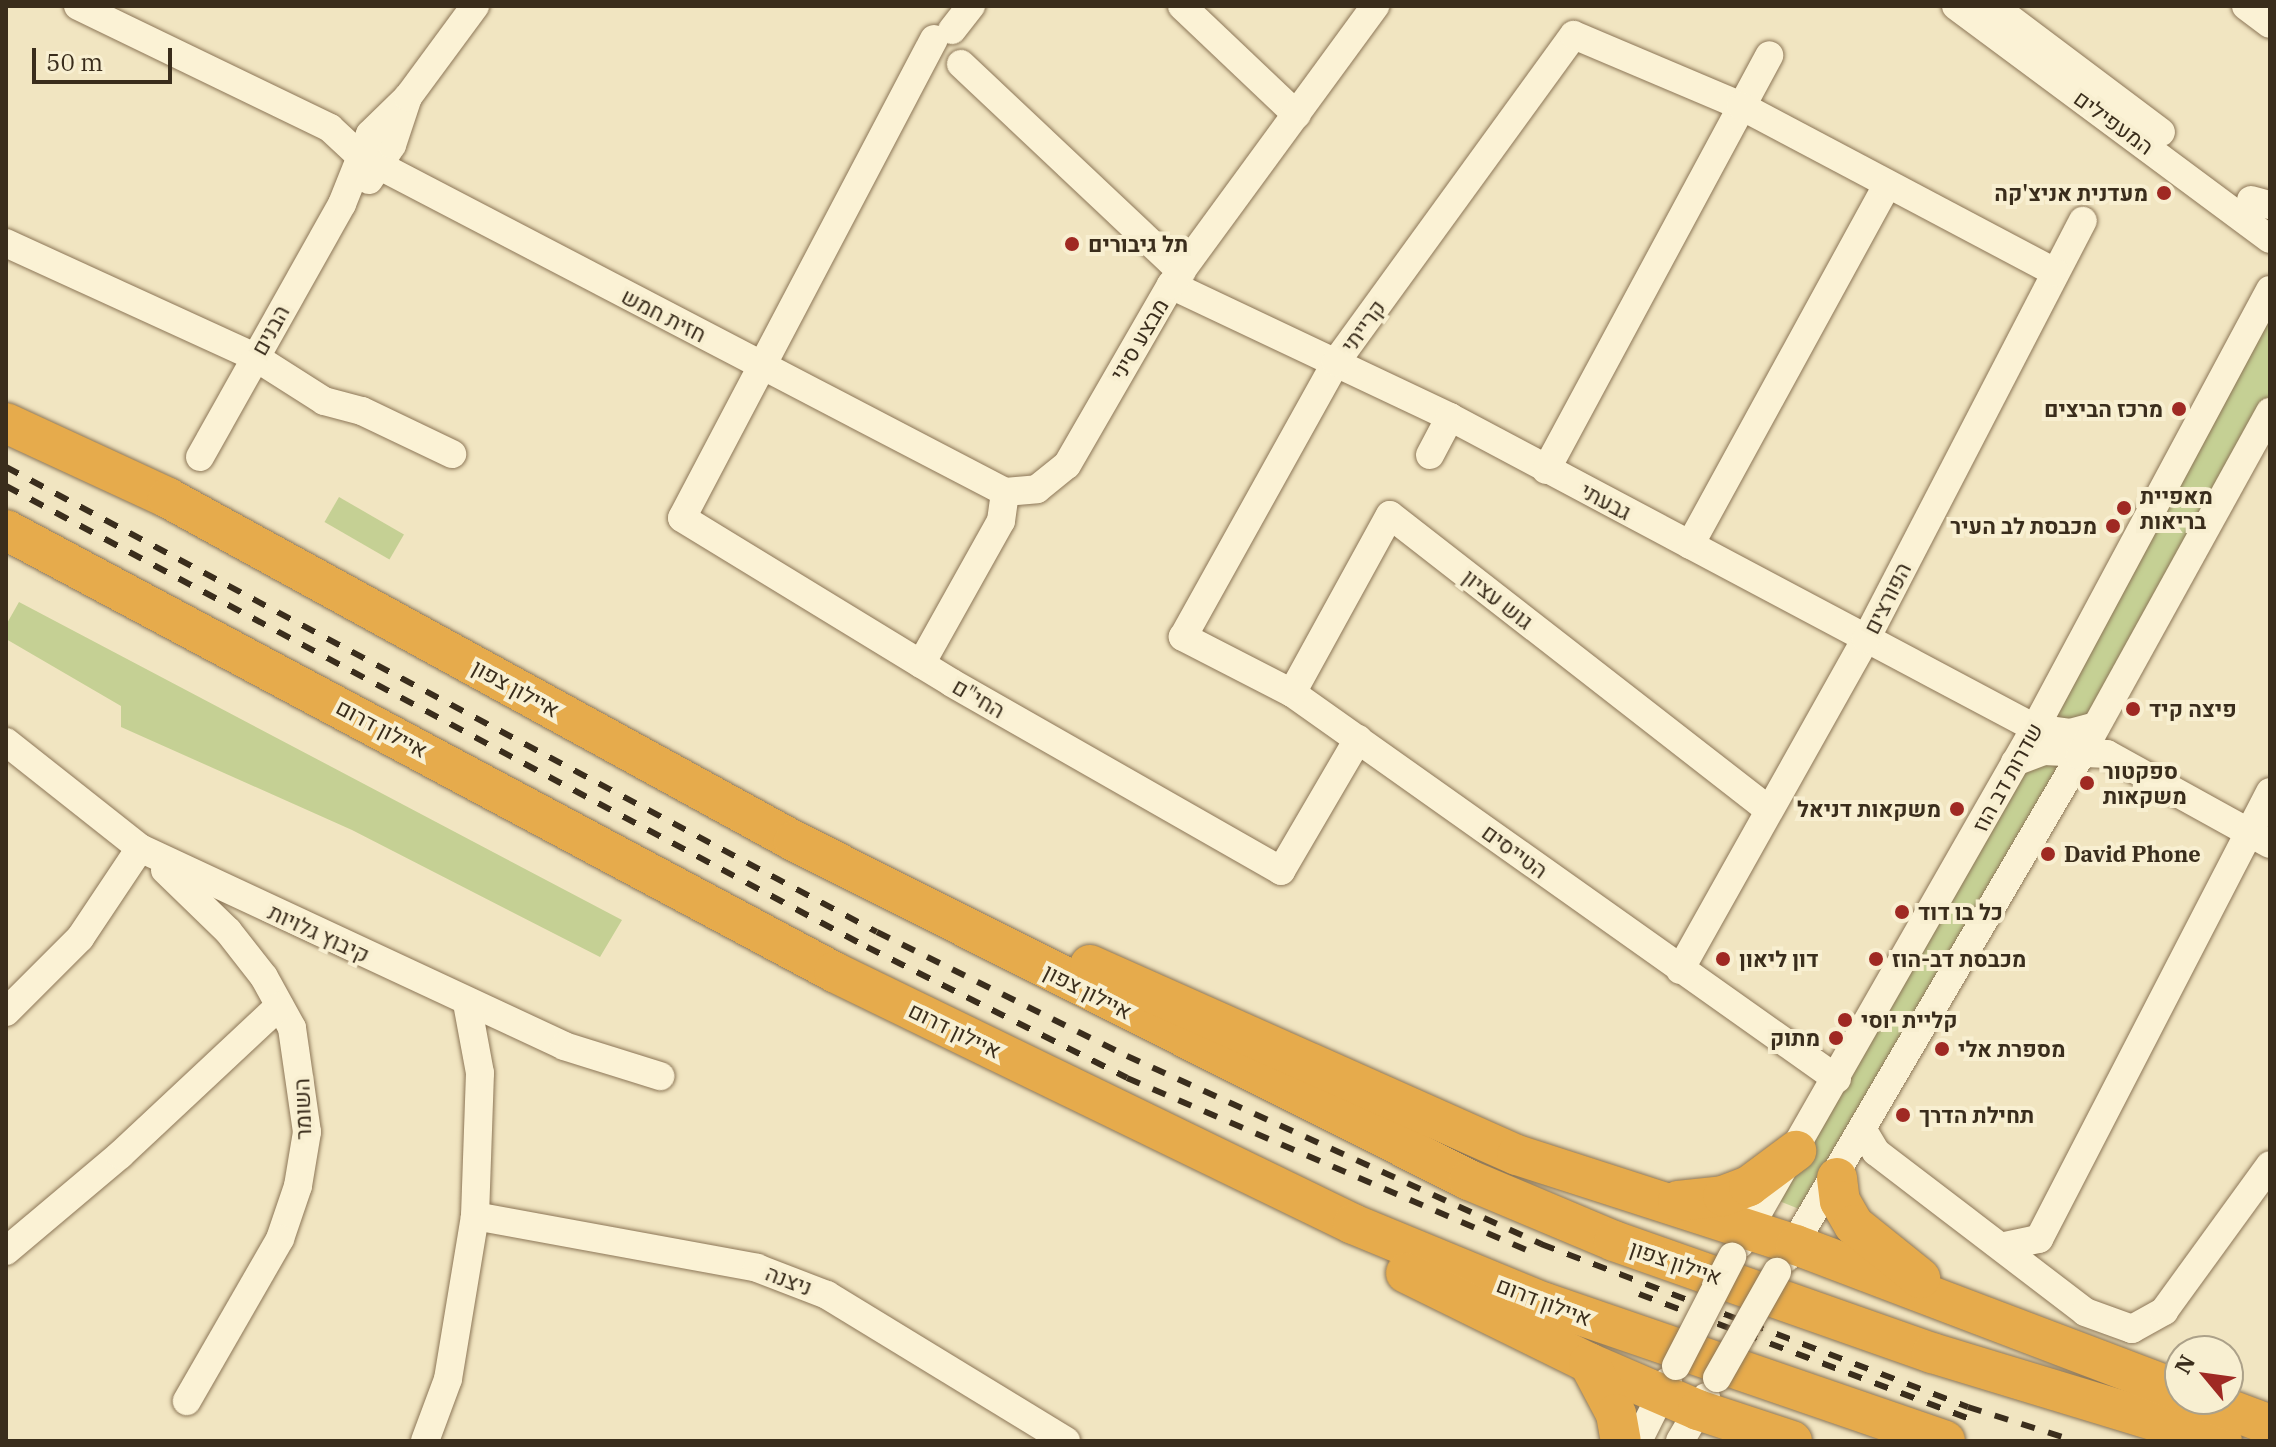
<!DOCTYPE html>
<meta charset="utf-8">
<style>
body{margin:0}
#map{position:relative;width:2276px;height:1447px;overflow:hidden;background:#f1e5c1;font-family:"IBM Plex Serif",Heebo,serif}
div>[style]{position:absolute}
.green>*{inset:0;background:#c5d094;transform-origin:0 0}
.roads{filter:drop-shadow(0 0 2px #8c7657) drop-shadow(0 0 2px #8c7657)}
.minor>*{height:28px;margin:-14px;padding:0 14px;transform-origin:14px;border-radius:14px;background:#fbf2d5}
.highway>*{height:40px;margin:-20px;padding:0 20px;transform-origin:20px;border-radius:20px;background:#e6ab4c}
.rail>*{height:6px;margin-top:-3px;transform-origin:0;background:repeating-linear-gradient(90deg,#3a2d1c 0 14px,transparent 0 28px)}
.bridges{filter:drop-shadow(0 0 2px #8c7657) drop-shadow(0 0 2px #8c7657)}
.minor-bridge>*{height:28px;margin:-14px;padding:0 14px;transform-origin:14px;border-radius:14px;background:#fbf2d5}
.dots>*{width:22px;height:22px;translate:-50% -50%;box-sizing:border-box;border:4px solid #f8efd1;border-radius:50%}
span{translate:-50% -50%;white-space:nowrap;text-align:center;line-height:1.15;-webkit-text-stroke:8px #f8efd1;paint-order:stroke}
.street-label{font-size:22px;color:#3a2d1c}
.poi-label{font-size:22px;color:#3a2d1c;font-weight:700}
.right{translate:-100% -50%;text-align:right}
.left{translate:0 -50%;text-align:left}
.frame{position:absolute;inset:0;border:8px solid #3a2d1c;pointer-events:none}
.north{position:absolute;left:2164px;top:1335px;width:80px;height:80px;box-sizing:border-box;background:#f8efd1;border:2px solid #aca189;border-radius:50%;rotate:299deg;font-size:22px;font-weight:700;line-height:32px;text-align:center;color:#3a2d1c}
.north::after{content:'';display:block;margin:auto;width:28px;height:36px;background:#9f2923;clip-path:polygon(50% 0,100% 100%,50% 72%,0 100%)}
.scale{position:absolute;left:32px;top:48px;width:140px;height:36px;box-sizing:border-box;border:4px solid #3a2d1c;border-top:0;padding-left:10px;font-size:24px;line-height:28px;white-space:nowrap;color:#3a2d1c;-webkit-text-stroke:6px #f8efd1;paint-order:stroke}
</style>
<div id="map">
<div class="green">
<i style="clip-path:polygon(2270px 290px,2270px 412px,2096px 726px,2070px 733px,2047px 705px)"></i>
<i style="left:339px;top:497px;width:75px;height:29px;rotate:30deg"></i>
<i style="clip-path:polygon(19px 602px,622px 920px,600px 957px,352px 830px,121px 727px,121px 706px,6px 639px,6px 625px)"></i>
<i style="clip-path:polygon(2080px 756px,1814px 1215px,1769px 1197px,2015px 762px)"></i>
</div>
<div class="roads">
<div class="minor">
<i style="left:78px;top:6px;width:280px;rotate:25.8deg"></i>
<i style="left:330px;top:128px;width:40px;rotate:43deg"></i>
<i style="left:359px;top:155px;width:729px;rotate:27.55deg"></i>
<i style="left:1182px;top:6px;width:158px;rotate:43.5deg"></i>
<i style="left:1956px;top:6px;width:391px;rotate:36.6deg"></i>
<i style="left:1993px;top:6px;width:210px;rotate:36.9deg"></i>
<i style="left:2246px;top:6px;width:30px;rotate:37deg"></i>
<i style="left:952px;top:30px;width:31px;rotate:-52deg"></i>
<i style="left:934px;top:39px;width:541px;rotate:117.75deg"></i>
<i style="left:682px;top:518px;width:316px;rotate:31.4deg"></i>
<i style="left:952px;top:683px;width:379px;rotate:29.7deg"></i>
<i style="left:1281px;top:871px;width:153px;rotate:-59.7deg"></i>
<i style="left:961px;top:64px;width:303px;rotate:43.3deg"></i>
<i style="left:369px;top:180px;width:42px;rotate:-56.7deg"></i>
<i style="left:392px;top:145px;width:51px;rotate:-71.6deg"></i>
<i style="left:2251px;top:200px;width:20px;rotate:15deg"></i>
<i style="left:6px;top:243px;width:274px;rotate:24.6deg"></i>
<i style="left:255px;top:357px;width:82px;rotate:32.5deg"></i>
<i style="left:324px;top:401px;width:39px;rotate:15deg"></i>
<i style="left:362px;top:411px;width:100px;rotate:25.5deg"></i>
<i style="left:1171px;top:285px;width:309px;rotate:25.3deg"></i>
<i style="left:1450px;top:417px;width:663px;rotate:28deg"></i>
<i style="left:2035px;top:728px;width:35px;rotate:8deg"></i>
<i style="left:2070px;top:733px;width:27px;rotate:-15deg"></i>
<i style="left:1430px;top:455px;width:43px;rotate:-62.2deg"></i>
<i style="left:200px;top:457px;width:290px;rotate:-60.7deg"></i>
<i style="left:342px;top:204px;width:75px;rotate:-68.2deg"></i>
<i style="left:370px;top:134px;width:53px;rotate:-44.2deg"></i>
<i style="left:408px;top:97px;width:113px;rotate:-53.6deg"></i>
<i style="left:1546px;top:470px;width:471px;rotate:-61.7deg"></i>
<i style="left:1005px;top:492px;width:32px;rotate:-5deg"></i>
<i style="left:1037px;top:489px;width:38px;rotate:-39deg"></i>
<i style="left:1067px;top:465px;width:208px;rotate:-60deg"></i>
<i style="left:1171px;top:285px;width:346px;rotate:-53.8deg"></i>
<i style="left:1690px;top:545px;width:410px;rotate:-61.3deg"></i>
<i style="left:921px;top:664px;width:164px;rotate:-60.8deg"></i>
<i style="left:1001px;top:521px;width:29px;rotate:-82deg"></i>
<i style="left:1292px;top:693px;width:203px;rotate:-61.2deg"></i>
<i style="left:1390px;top:515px;width:478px;rotate:37.9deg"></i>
<i style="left:6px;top:742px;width:171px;rotate:38.3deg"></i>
<i style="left:140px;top:848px;width:468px;rotate:25deg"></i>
<i style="left:564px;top:1046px;width:101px;rotate:17.4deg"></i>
<i style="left:2015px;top:762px;width:31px;rotate:-21deg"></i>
<i style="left:2044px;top:751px;width:63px;rotate:2.7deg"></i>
<i style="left:2107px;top:754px;width:186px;rotate:28.9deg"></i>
<i style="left:165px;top:870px;width:88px;rotate:44.1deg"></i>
<i style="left:228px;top:931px;width:58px;rotate:52deg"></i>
<i style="left:264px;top:977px;width:58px;rotate:61.2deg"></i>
<i style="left:292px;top:1028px;width:105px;rotate:81.8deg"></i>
<i style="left:307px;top:1132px;width:55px;rotate:99.5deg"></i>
<i style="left:298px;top:1186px;width:56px;rotate:108.8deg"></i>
<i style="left:280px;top:1239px;width:187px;rotate:119.9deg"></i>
<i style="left:1680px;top:970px;width:380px;rotate:-60.7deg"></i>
<i style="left:1866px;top:639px;width:471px;rotate:-62.6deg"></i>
<i style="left:6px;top:1012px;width:105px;rotate:-45deg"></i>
<i style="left:80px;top:938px;width:108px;rotate:-56.3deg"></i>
<i style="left:1837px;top:1079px;width:668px;rotate:-144.69deg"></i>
<i style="left:1292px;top:693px;width:123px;rotate:-152.8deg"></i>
<i style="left:1183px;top:637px;width:315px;rotate:-60.9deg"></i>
<i style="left:1336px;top:362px;width:404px;rotate:-54deg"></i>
<i style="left:1574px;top:35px;width:181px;rotate:23deg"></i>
<i style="left:1741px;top:106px;width:355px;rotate:27.9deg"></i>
<i style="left:1864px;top:1132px;width:23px;rotate:59deg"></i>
<i style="left:1876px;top:1152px;width:263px;rotate:37.4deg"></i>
<i style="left:2085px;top:1312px;width:50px;rotate:19.9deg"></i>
<i style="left:2132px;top:1329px;width:37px;rotate:-29deg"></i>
<i style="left:2164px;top:1311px;width:180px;rotate:-54deg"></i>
<i style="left:475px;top:1216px;width:287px;rotate:10.4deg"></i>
<i style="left:757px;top:1268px;width:75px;rotate:21.1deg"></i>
<i style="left:827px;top:1295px;width:280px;rotate:31.4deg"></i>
<i style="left:1740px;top:1244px;width:594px;rotate:-60.24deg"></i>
<i style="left:2035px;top:728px;width:497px;rotate:-61.8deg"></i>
<i style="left:2005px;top:1246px;width:35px;rotate:-12deg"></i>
<i style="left:2039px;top:1239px;width:503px;rotate:-62.67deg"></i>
<i style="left:6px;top:1251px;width:149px;rotate:-40.1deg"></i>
<i style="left:120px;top:1155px;width:218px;rotate:-43.1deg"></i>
<i style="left:1786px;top:1258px;width:582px;rotate:-59.64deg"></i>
<i style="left:2080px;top:756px;width:393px;rotate:-61.1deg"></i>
<i style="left:425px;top:1441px;width:66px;rotate:-69.6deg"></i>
<i style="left:448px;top:1379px;width:165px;rotate:-80.6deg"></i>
<i style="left:475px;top:1216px;width:143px;rotate:-88deg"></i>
<i style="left:480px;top:1073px;width:71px;rotate:-100.5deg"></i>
<i style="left:1638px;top:1441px;width:67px;rotate:-63.4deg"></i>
<i style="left:1680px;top:1441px;width:51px;rotate:-59.4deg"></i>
</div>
<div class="highway">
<i style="left:6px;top:423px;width:179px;rotate:24.8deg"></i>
<i style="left:168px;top:498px;width:714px;rotate:28.72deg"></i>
<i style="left:794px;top:841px;width:755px;rotate:26.67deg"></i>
<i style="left:1469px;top:1180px;width:157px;rotate:22.8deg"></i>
<i style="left:1614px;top:1241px;width:337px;rotate:19.4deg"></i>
<i style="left:1932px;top:1353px;width:303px;rotate:16.9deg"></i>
<i style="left:6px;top:530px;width:939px;rotate:28.09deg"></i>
<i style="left:834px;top:972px;width:577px;rotate:25.9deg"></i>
<i style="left:1353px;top:1224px;width:208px;rotate:22.4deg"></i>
<i style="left:1545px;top:1303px;width:423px;rotate:19deg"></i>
<i style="left:1090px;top:965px;width:467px;rotate:24deg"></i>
<i style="left:1517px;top:1155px;width:293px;rotate:17.9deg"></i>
<i style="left:1796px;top:1245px;width:411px;rotate:20.8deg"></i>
<i style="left:1837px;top:1178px;width:23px;rotate:83deg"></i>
<i style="left:1840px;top:1201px;width:28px;rotate:60deg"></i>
<i style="left:1854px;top:1225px;width:85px;rotate:38.8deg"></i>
<i style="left:1678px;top:1201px;width:45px;rotate:-6.3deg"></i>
<i style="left:1723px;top:1196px;width:28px;rotate:-21deg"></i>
<i style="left:1749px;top:1186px;width:59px;rotate:-36.7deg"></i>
<i style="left:1406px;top:1273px;width:204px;rotate:26.2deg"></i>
<i style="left:1589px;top:1363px;width:119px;rotate:23.3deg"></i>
<i style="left:1698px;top:1410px;width:99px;rotate:18.3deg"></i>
<i style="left:1589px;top:1363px;width:58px;rotate:62.1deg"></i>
<i style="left:1616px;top:1414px;width:27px;rotate:80deg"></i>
<i style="left:2201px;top:1399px;width:74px;rotate:20.6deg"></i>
</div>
</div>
<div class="rail">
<i style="left:6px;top:467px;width:987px;rotate:28.1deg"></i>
<i style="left:877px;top:932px;width:279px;rotate:26.4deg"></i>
<i style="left:1127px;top:1056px;width:455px;rotate:24.4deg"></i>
<i style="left:1541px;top:1244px;width:457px;rotate:20.9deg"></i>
<i style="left:1968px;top:1407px;width:112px;rotate:17.6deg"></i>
<i style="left:6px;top:486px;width:977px;rotate:28.17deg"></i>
<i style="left:867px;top:947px;width:291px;rotate:26.7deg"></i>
<i style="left:1127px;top:1078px;width:435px;rotate:23.3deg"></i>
<i style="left:1639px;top:1294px;width:359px;rotate:20.7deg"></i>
</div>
<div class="bridges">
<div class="minor-bridge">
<i style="left:1676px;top:1366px;width:123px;rotate:-62.8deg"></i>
<i style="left:1717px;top:1378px;width:122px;rotate:-60.5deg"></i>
</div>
</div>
<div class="dots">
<i style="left:2164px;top:193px;background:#9f2923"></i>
<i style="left:1072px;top:244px;background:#9f2923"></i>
<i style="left:2179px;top:409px;background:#9f2923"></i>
<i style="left:2124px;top:508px;background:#9f2923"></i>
<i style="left:2113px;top:526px;background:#9f2923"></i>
<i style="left:2133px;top:709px;background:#9f2923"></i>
<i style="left:2087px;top:783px;background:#9f2923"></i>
<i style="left:1957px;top:809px;background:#9f2923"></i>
<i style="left:2048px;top:854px;background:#9f2923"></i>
<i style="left:1902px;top:912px;background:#9f2923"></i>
<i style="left:1723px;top:959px;background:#9f2923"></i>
<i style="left:1876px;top:959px;background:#9f2923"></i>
<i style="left:1845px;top:1020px;background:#9f2923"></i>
<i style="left:1836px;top:1038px;background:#9f2923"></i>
<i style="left:1942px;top:1049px;background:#9f2923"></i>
<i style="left:1903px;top:1115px;background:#9f2923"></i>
</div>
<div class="street-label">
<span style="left:2114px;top:122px;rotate:36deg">המעפילים</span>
<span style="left:664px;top:315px;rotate:27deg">חזית חמש</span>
<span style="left:1363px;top:326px;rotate:-54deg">קרייתי</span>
<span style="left:270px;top:330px;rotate:-61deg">הבנים</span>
<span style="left:1139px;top:339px;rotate:-59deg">מבצע סיני</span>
<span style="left:1606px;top:501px;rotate:28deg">גבעתי</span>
<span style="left:1887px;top:598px;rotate:-63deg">הפורצים</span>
<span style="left:1498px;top:599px;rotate:38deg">גוש עציון</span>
<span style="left:516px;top:688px;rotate:29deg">איילון צפון</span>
<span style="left:979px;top:698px;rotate:30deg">החי"ם</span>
<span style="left:382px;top:728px;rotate:28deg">איילון דרום</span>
<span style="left:2007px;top:777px;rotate:-61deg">שדרות דב הוז</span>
<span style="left:1515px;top:851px;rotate:36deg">הטייסים</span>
<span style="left:319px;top:933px;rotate:25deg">קיבוץ גלויות</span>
<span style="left:1088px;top:991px;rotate:27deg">איילון צפון</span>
<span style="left:955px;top:1030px;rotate:26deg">איילון דרום</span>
<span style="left:302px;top:1109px;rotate:-92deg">השומר</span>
<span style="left:1676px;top:1262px;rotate:19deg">איילון צפון</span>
<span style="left:789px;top:1280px;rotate:21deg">ניצנה</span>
<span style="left:1544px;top:1301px;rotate:21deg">איילון דרום</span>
</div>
<div class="poi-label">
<span class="right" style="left:2148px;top:193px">מעדנית אניצ'קה</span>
<span class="left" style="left:1088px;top:244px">תל גיבורים</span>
<span class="right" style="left:2163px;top:409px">מרכז הביצים</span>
<span class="left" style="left:2140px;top:508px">מאפיית<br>בריאות</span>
<span class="right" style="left:2097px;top:526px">מכבסת לב העיר</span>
<span class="left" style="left:2149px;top:709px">פיצה קיד</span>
<span class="left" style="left:2103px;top:783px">ספקטור<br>משקאות</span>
<span class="right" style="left:1941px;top:809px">משקאות דניאל</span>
<span class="left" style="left:2064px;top:854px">David Phone</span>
<span class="left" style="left:1918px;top:912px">כל בו דוד</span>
<span class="left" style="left:1739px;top:959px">דון ליאון</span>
<span class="left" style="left:1892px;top:959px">מכבסת דב-הוז</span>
<span class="left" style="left:1861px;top:1020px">קליית יוסי</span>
<span class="right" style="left:1820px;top:1038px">מתוק</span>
<span class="left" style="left:1958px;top:1049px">מספרת אלי</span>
<span class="left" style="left:1919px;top:1115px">תחילת הדרך</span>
</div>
<div class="frame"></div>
<div class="north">N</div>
<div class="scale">50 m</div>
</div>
